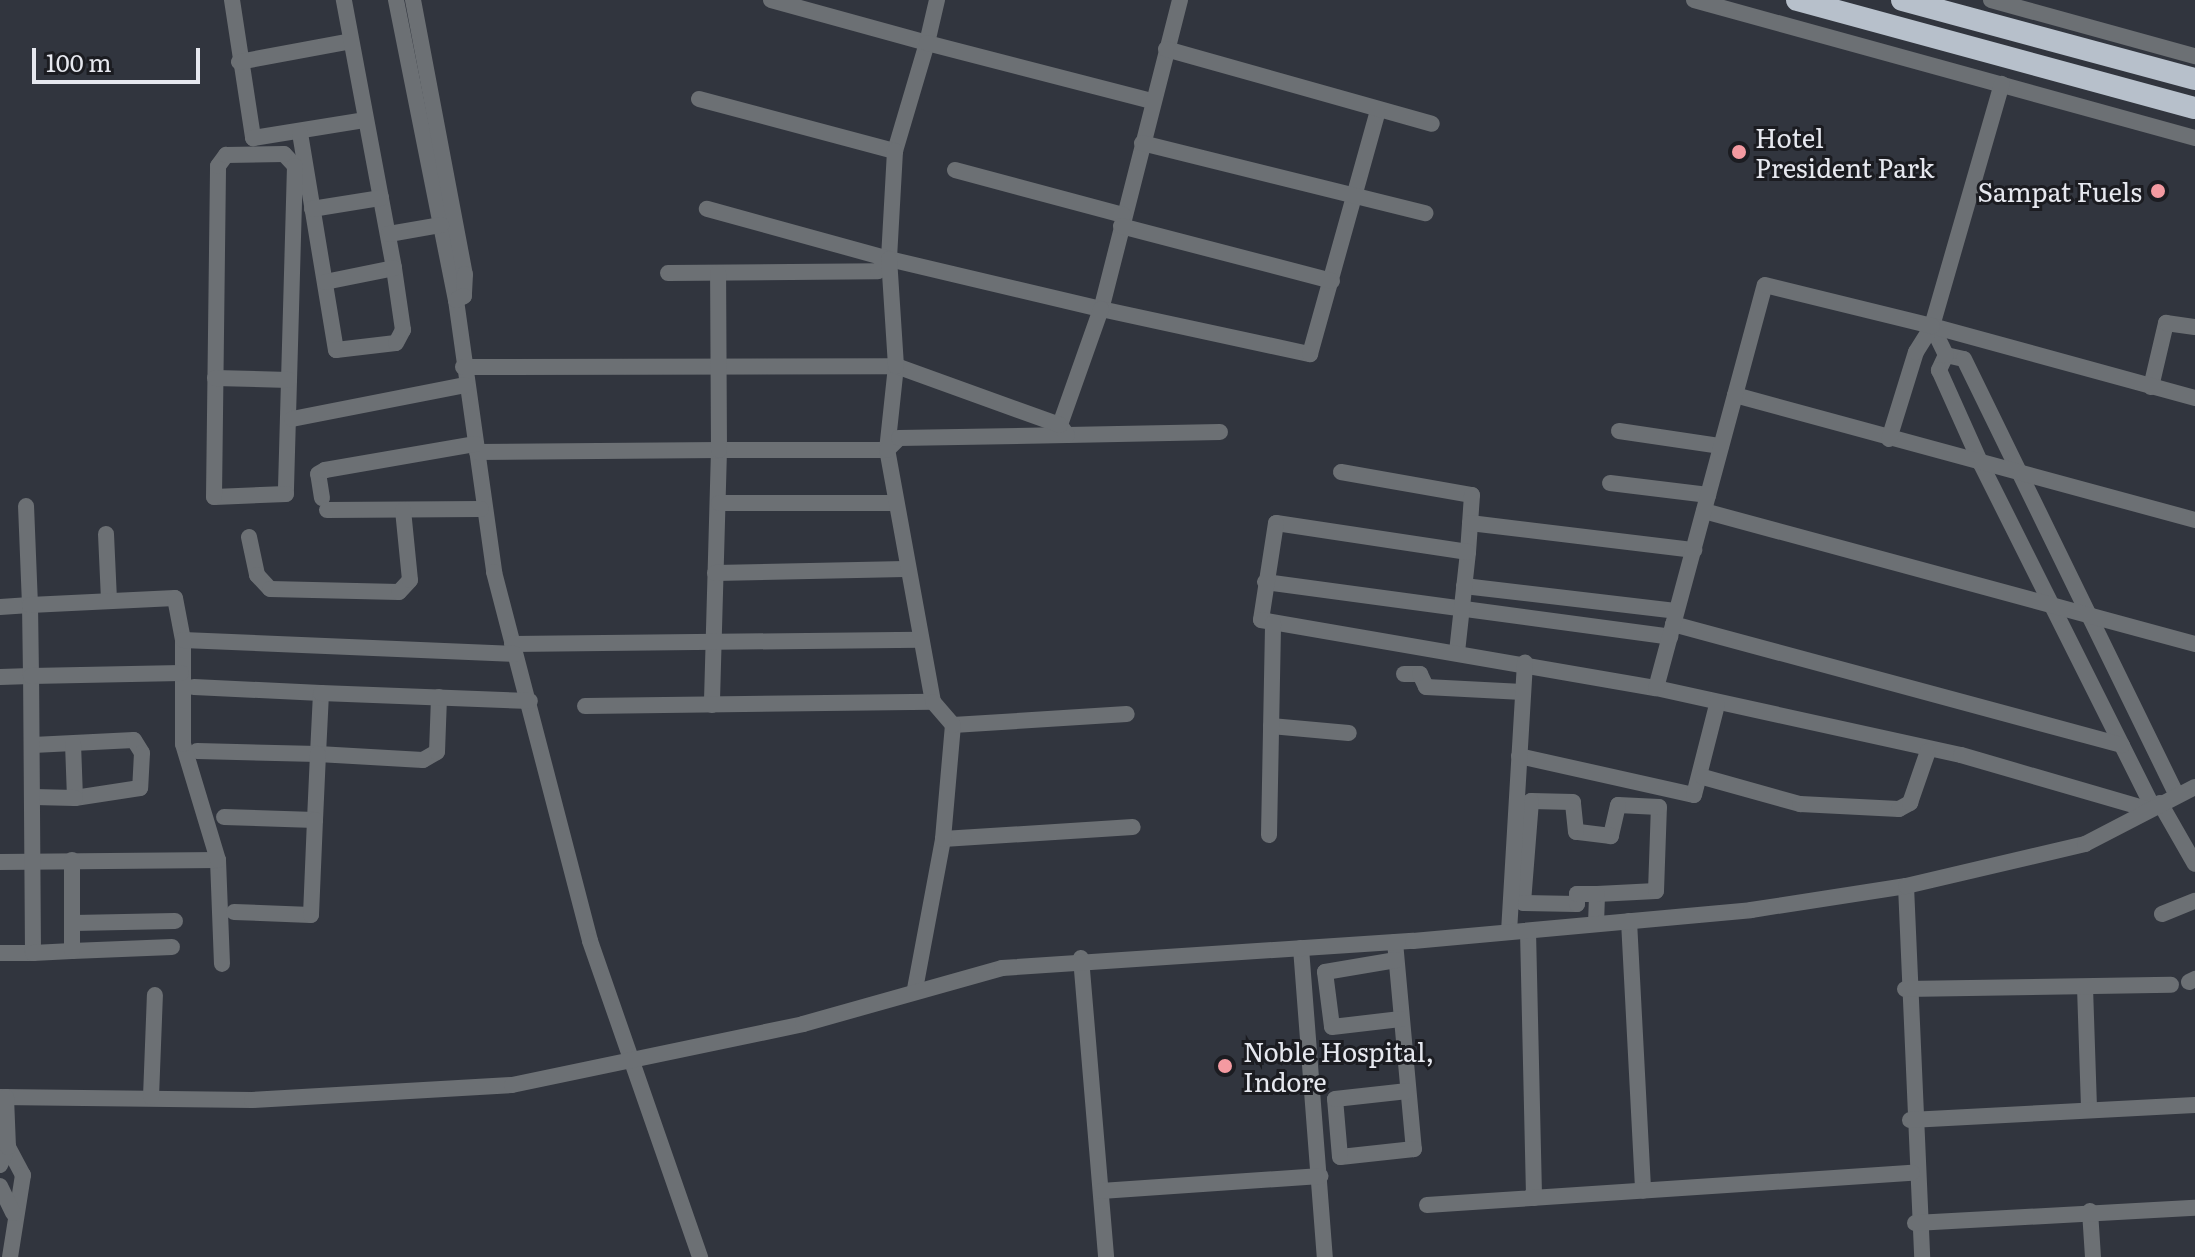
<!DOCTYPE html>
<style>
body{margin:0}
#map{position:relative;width:2195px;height:1257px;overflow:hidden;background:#31353e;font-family:Literata,serif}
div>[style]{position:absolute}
.minor>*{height:16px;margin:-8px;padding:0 8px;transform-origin:8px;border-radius:8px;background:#6c7074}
.highway>*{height:22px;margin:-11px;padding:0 11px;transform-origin:11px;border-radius:11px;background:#b7c0cb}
.dots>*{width:22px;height:22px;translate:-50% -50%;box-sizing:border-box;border:4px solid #1b1c21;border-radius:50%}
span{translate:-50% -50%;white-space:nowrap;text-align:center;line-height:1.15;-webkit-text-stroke:6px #1b1c21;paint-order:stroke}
.poi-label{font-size:26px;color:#e6e8ef}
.left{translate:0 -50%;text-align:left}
.right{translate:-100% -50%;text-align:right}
.scale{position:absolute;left:32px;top:48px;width:168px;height:36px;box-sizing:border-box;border:4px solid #e6e8ef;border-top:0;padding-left:10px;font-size:24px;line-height:28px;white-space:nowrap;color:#e6e8ef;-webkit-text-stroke:6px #1b1c21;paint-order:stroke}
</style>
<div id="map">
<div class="minor">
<i style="left:232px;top:0;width:140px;rotate:81.3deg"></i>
<i style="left:253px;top:138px;width:114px;rotate:-9.1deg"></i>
<i style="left:396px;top:0;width:306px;rotate:78.7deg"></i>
<i style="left:456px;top:300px;width:275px;rotate:82deg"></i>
<i style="left:494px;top:572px;width:381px;rotate:75.4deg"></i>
<i style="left:590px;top:941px;width:335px;rotate:70.8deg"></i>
<i style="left:413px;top:0;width:279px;rotate:79.3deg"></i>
<i style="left:465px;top:274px;width:22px;rotate:93deg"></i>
<i style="left:464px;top:296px;width:9px;rotate:153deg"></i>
<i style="left:771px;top:0;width:162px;rotate:15.4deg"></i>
<i style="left:927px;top:43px;width:113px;rotate:106.5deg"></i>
<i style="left:937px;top:0;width:44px;rotate:103.1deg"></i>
<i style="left:927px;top:43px;width:232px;rotate:14.5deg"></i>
<i style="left:1180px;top:0;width:319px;rotate:104.3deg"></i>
<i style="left:1101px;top:309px;width:214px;rotate:12.2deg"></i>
<i style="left:1310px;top:354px;width:253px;rotate:-74.4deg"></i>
<i style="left:1694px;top:0;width:520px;rotate:15.4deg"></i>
<i style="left:1991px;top:0;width:212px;rotate:15.4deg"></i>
<i style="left:1166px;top:49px;width:276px;rotate:15.7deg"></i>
<i style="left:239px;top:62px;width:114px;rotate:-10.6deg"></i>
<i style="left:699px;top:99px;width:203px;rotate:14.9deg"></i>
<i style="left:895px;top:151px;width:108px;rotate:93.2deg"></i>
<i style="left:889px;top:259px;width:189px;rotate:-164.6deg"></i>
<i style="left:300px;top:133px;width:220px;rotate:80.6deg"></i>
<i style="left:336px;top:350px;width:60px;rotate:-6.7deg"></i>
<i style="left:396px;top:343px;width:15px;rotate:-62deg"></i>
<i style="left:403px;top:330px;width:63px;rotate:-98.3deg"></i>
<i style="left:394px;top:268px;width:273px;rotate:-100.6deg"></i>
<i style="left:1142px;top:143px;width:292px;rotate:13.9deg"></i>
<i style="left:284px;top:154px;width:16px;rotate:47deg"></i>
<i style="left:295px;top:166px;width:328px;rotate:91.6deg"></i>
<i style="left:286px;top:494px;width:72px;rotate:177.6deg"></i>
<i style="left:214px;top:497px;width:331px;rotate:-89.3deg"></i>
<i style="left:218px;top:166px;width:14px;rotate:-54deg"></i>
<i style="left:226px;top:155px;width:58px;rotate:-1deg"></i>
<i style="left:955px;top:170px;width:174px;rotate:15deg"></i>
<i style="left:312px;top:209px;width:70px;rotate:-9.1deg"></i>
<i style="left:1121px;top:226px;width:218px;rotate:14.6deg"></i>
<i style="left:389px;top:234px;width:53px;rotate:-9.8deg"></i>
<i style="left:668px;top:273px;width:210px;rotate:-0.5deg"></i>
<i style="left:878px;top:271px;width:16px;rotate:-47deg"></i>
<i style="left:889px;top:259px;width:218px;rotate:13.3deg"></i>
<i style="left:1101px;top:309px;width:123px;rotate:109.5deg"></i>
<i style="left:325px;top:282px;width:70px;rotate:-11.5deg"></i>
<i style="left:1946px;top:355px;width:18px;rotate:13deg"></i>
<i style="left:1964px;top:359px;width:484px;rotate:64deg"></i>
<i style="left:1946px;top:355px;width:17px;rotate:115deg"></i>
<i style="left:1939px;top:370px;width:103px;rotate:65.9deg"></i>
<i style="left:1981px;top:464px;width:382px;rotate:63.4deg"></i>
<i style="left:1946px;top:355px;width:32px;rotate:-116deg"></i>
<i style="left:1932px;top:326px;width:252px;rotate:-73.9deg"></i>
<i style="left:463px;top:367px;width:433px;rotate:-0.1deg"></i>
<i style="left:896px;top:366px;width:84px;rotate:96.1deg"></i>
<i style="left:887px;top:450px;width:168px;rotate:180deg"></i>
<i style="left:719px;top:450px;width:255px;rotate:91.6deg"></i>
<i style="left:215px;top:378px;width:74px;rotate:1.5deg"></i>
<i style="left:2151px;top:387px;width:66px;rotate:-76.8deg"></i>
<i style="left:2166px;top:323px;width:29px;rotate:8deg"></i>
<i style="left:1735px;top:395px;width:477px;rotate:15.2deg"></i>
<i style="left:292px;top:419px;width:176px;rotate:-11.1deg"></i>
<i style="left:1619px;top:431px;width:103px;rotate:8.4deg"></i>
<i style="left:1067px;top:435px;width:153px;rotate:-1.1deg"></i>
<i style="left:1889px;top:439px;width:91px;rotate:-72.8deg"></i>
<i style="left:1916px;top:352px;width:31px;rotate:-58deg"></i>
<i style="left:1932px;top:326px;width:273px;rotate:15.3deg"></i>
<i style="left:477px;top:452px;width:242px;rotate:-0.5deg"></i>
<i style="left:719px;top:450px;width:177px;rotate:-90.3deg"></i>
<i style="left:1341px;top:472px;width:133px;rotate:10deg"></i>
<i style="left:1472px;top:495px;width:57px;rotate:94deg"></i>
<i style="left:1610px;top:483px;width:99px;rotate:7deg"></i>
<i style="left:322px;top:498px;width:24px;rotate:-99deg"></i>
<i style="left:318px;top:474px;width:8px;rotate:-30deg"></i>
<i style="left:325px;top:470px;width:153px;rotate:-9.8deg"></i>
<i style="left:719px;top:503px;width:172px"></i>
<i style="left:327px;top:510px;width:154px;rotate:-0.4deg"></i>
<i style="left:1704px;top:511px;width:509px;rotate:15.16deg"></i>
<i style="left:1470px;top:523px;width:226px;rotate:6.9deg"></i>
<i style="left:106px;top:534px;width:67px;rotate:87.4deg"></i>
<i style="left:249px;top:537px;width:39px;rotate:78deg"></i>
<i style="left:257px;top:575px;width:19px;rotate:47deg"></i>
<i style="left:270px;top:589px;width:129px;rotate:1.3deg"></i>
<i style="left:399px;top:592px;width:16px;rotate:-47deg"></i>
<i style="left:410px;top:580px;width:70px;rotate:-95.7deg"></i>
<i style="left:715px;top:573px;width:190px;rotate:-1.2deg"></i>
<i style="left:1265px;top:582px;width:409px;rotate:7.7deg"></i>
<i style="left:1464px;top:586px;width:213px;rotate:6.7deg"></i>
<i style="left:0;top:607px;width:30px;rotate:-4deg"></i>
<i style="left:30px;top:605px;width:99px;rotate:-92.3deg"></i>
<i style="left:1673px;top:624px;width:465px;rotate:15.1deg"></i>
<i style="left:512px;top:644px;width:408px;rotate:-0.6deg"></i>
<i style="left:1457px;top:652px;width:101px;rotate:-83.7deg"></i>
<i style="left:1468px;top:552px;width:194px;rotate:-171.4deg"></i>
<i style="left:1276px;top:523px;width:98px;rotate:98.8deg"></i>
<i style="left:1261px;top:620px;width:401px;rotate:9.8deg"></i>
<i style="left:1656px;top:688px;width:312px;rotate:12.4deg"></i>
<i style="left:1961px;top:755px;width:194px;rotate:16.2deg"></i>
<i style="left:1404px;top:674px;width:16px"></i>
<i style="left:1420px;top:674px;width:14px;rotate:65deg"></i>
<i style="left:1426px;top:687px;width:97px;rotate:3deg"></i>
<i style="left:0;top:677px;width:31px;rotate:-2deg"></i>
<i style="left:31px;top:676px;width:71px;rotate:-90.8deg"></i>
<i style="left:30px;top:605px;width:145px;rotate:-2.8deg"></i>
<i style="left:175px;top:598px;width:43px;rotate:79.2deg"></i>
<i style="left:194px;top:687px;width:127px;rotate:2.7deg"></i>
<i style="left:321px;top:693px;width:61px;rotate:92.8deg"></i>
<i style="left:318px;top:754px;width:105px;rotate:3.3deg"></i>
<i style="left:423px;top:760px;width:16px;rotate:-30deg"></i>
<i style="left:437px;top:752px;width:55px;rotate:-87.9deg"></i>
<i style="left:1656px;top:688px;width:417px;rotate:-74.9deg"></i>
<i style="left:1765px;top:285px;width:172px;rotate:13.8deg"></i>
<i style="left:321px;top:693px;width:209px;rotate:2.2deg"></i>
<i style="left:585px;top:706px;width:348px;rotate:-0.7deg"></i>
<i style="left:933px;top:702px;width:256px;rotate:-100.3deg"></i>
<i style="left:887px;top:450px;width:17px;rotate:-45deg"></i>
<i style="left:899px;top:438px;width:168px;rotate:-1deg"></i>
<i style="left:1067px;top:435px;width:12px;rotate:-125deg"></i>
<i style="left:1060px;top:425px;width:174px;rotate:-160.2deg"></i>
<i style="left:896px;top:366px;width:107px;rotate:-93.7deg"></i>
<i style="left:953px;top:725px;width:174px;rotate:-3.6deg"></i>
<i style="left:1271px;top:726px;width:78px;rotate:5.1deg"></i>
<i style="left:33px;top:745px;width:101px;rotate:-2.8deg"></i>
<i style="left:134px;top:740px;width:15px;rotate:58deg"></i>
<i style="left:142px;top:753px;width:35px;rotate:93deg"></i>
<i style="left:140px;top:788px;width:66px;rotate:171.3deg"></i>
<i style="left:75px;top:798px;width:54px;rotate:-92.1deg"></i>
<i style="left:197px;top:751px;width:121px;rotate:1.4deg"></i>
<i style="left:318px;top:754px;width:66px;rotate:92.6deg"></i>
<i style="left:315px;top:820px;width:91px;rotate:-178.1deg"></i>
<i style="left:1519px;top:756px;width:179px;rotate:12.6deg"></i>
<i style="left:1694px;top:795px;width:93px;rotate:-75.7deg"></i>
<i style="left:1703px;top:777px;width:101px;rotate:15.6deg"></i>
<i style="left:1800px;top:804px;width:99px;rotate:2.9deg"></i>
<i style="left:1899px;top:809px;width:13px;rotate:-29deg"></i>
<i style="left:1910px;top:803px;width:55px;rotate:-70.9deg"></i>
<i style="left:34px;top:797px;width:41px;rotate:1.4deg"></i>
<i style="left:2160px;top:803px;width:70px;rotate:60.2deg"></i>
<i style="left:1269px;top:835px;width:212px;rotate:-88.9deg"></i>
<i style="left:943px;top:839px;width:190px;rotate:-3.6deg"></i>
<i style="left:218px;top:860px;width:104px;rotate:87.8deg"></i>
<i style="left:0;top:862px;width:218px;rotate:-0.5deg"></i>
<i style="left:218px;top:860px;width:121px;rotate:-106.8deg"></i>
<i style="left:183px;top:744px;width:104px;rotate:-90deg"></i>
<i style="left:183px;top:640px;width:332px;rotate:2.4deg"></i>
<i style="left:1906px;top:886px;width:371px;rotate:87.5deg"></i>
<i style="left:234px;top:912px;width:77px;rotate:2.2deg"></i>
<i style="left:311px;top:915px;width:95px;rotate:-87.6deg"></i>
<i style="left:2162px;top:914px;width:35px;rotate:-22deg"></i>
<i style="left:1629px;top:921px;width:270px;rotate:87deg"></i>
<i style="left:73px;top:923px;width:102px;rotate:-1.1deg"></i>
<i style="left:1596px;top:924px;width:30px;rotate:-88deg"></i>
<i style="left:1597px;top:894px;width:59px;rotate:-2.9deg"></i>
<i style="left:1656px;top:891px;width:84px;rotate:-88deg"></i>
<i style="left:1659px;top:807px;width:41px;rotate:-177.2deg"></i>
<i style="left:1618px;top:805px;width:32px;rotate:103deg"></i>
<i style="left:1611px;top:836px;width:35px;rotate:-173deg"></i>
<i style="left:1576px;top:832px;width:30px;rotate:-96deg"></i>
<i style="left:1573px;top:802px;width:42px;rotate:-178.6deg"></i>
<i style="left:1531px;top:801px;width:102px;rotate:94.5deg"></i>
<i style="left:1523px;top:903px;width:54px;rotate:1.1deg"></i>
<i style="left:1577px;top:904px;width:10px;rotate:-90deg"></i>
<i style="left:1577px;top:894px;width:20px"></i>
<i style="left:1528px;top:931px;width:267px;rotate:88.7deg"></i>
<i style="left:1509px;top:932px;width:270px;rotate:-86.6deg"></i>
<i style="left:1395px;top:942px;width:208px;rotate:84.8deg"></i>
<i style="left:1414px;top:1149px;width:74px;rotate:173.8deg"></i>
<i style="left:1340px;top:1157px;width:58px;rotate:-94.9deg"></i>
<i style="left:1335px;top:1099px;width:73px;rotate:-6.3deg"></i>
<i style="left:1301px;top:948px;width:310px;rotate:85.6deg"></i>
<i style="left:72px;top:951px;width:100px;rotate:-2.3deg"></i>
<i style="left:0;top:953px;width:33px"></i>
<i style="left:33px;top:953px;width:277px;rotate:-90.4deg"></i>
<i style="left:31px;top:676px;width:150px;rotate:-1.1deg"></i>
<i style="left:33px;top:953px;width:39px;rotate:-3deg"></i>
<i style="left:72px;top:951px;width:91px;rotate:-90deg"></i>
<i style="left:1081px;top:958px;width:300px;rotate:85.2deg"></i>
<i style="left:1396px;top:960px;width:72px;rotate:170.4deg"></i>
<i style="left:1325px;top:972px;width:55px;rotate:82.7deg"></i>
<i style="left:1332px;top:1027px;width:69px;rotate:-6.6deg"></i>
<i style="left:2189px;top:982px;width:7px;rotate:-27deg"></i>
<i style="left:2085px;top:987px;width:122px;rotate:88.1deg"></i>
<i style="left:915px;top:989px;width:153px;rotate:-79.4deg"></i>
<i style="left:943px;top:839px;width:114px;rotate:-85deg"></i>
<i style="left:953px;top:725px;width:30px;rotate:-131deg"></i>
<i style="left:1905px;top:989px;width:266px;rotate:-0.9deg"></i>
<i style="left:0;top:1097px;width:252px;rotate:0.7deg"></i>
<i style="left:252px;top:1100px;width:260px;rotate:-3.3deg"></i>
<i style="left:512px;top:1085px;width:297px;rotate:-11.8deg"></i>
<i style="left:803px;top:1024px;width:207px;rotate:-15.7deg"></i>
<i style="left:1002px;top:968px;width:412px;rotate:-3.8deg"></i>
<i style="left:1413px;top:941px;width:339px;rotate:-5.2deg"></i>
<i style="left:1751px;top:910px;width:157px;rotate:-8.8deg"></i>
<i style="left:1906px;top:886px;width:184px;rotate:-13.2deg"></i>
<i style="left:2085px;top:844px;width:124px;rotate:-27.4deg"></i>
<i style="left:151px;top:1097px;width:102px;rotate:-87.8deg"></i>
<i style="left:1910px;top:1120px;width:285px;rotate:-3deg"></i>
<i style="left:8px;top:1147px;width:32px;rotate:62deg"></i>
<i style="left:23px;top:1175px;width:83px;rotate:99deg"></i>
<i style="left:0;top:1165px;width:20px;rotate:-66deg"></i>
<i style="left:8px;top:1147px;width:50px;rotate:-92.3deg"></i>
<i style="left:0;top:1186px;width:30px;rotate:64deg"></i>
<i style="left:1101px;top:1191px;width:220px;rotate:-3.9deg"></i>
<i style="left:1427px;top:1205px;width:486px;rotate:-3.8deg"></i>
<i style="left:2090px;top:1211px;width:46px;rotate:86.3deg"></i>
<i style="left:1915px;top:1223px;width:280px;rotate:-3.1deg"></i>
</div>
<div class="highway">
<i style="left:1797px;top:0;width:412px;rotate:15.2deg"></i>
<i style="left:1902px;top:0;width:303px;rotate:15.1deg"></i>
</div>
<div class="dots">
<i style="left:1739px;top:152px;background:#f49aa1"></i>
<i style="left:2158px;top:191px;background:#f49aa1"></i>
<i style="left:1225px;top:1066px;background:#f49aa1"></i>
</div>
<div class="poi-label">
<span class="left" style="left:1755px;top:152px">Hotel<br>President Park</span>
<span class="right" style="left:2142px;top:191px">Sampat Fuels</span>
<span class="left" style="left:1243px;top:1066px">Noble Hospital,<br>Indore</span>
</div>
<div class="scale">100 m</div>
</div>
